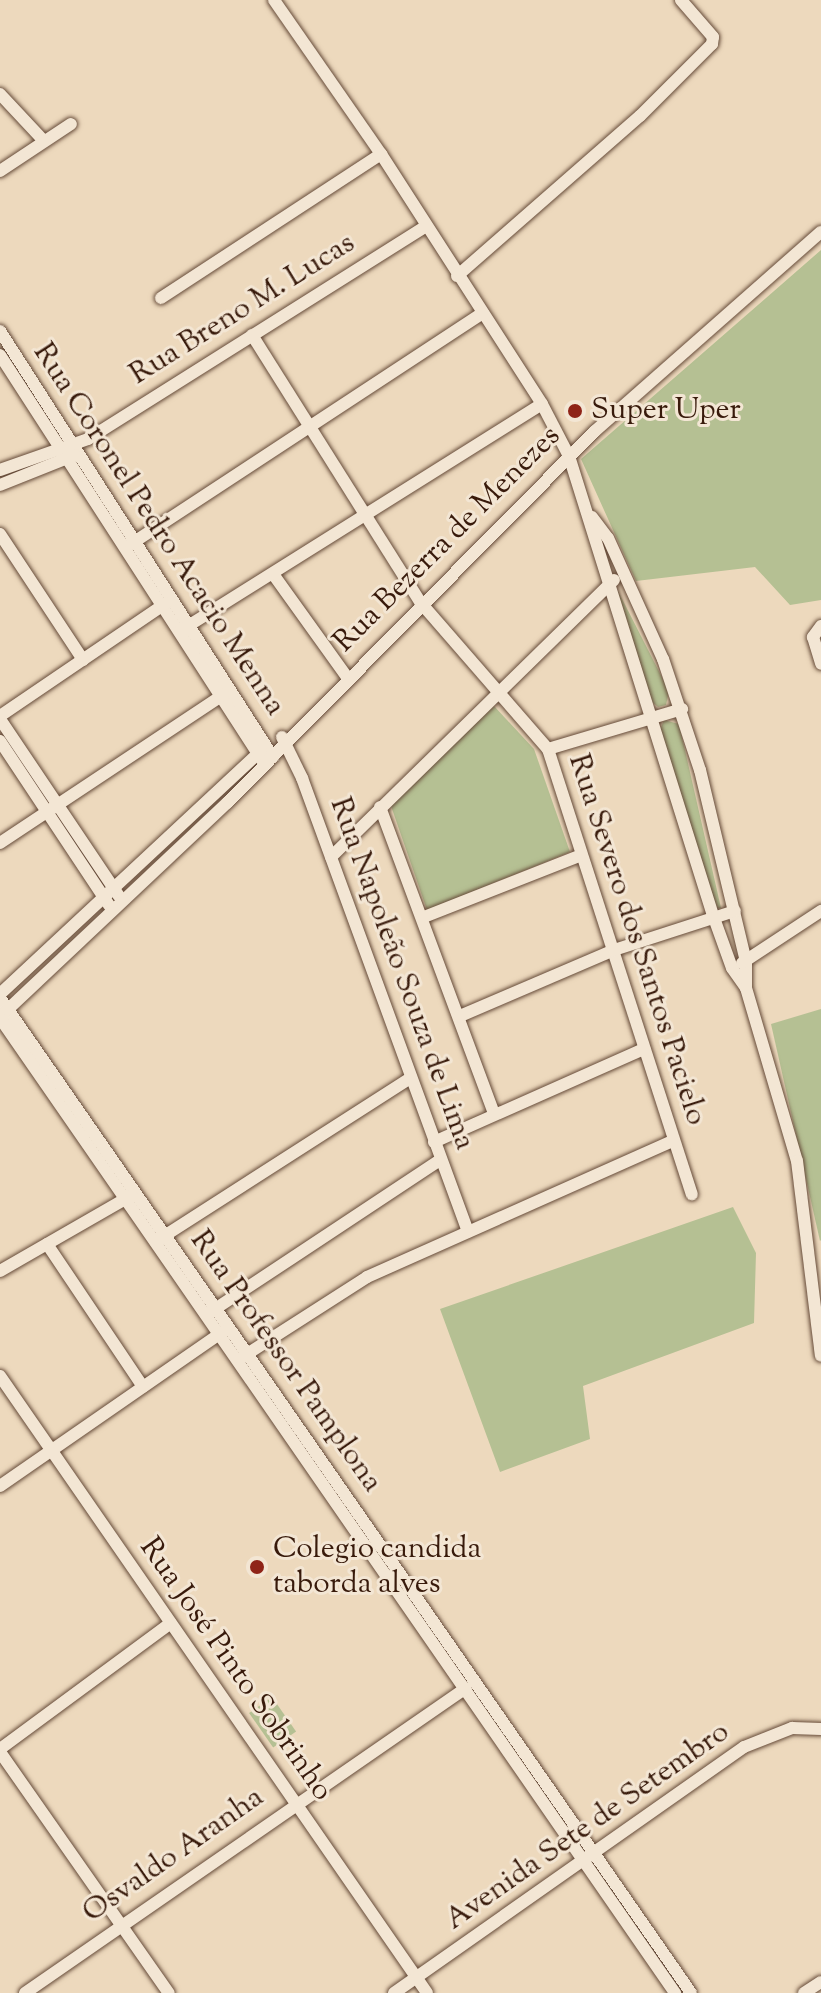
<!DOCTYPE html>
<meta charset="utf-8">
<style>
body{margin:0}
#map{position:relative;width:821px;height:1993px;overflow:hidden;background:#edd9bd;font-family:"Sorts Mill Goudy",serif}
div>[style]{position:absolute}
.green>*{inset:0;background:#b5c093;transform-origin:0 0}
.roads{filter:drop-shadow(0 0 2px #654a38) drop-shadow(0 0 2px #654a38)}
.minor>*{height:12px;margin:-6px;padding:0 6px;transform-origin:6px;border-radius:6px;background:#f3e6d4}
.dots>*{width:22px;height:22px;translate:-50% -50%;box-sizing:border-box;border:4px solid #f3e6d4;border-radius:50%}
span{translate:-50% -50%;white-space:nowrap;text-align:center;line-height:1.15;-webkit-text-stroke:6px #f3e6d4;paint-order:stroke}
.street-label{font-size:30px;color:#381a0b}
.poi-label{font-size:30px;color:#381a0b}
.left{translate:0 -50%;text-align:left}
</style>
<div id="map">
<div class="green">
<i style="clip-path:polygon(821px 250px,821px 600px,790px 605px,755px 567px,636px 581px,581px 459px)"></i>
<i style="clip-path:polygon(617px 589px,669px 691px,666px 705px,658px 707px,652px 702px)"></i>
<i style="clip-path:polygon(494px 706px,534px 749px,570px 852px,427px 910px,391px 806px)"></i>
<i style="clip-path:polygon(664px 720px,679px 724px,721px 908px,717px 908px,660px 730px)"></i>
<i style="clip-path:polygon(821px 1009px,821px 1240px,820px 1241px,771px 1024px)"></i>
<i style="clip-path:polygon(733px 1207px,756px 1253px,754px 1323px,583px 1386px,590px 1439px,500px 1472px,440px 1309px)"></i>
<i style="left:272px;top:1697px;width:42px;height:28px;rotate:55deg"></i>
</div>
<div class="roads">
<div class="minor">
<i style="left:274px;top:0;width:188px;rotate:55.2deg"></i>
<i style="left:381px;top:154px;width:297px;rotate:57.2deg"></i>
<i style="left:542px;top:404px;width:59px;rotate:62.6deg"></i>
<i style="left:569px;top:456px;width:484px;rotate:72.6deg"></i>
<i style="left:714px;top:918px;width:53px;rotate:70.2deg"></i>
<i style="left:732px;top:968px;width:24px;rotate:55deg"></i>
<i style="left:0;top:94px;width:64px;rotate:46.9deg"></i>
<i style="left:0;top:171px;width:85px;rotate:-33.5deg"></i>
<i style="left:457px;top:276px;width:243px;rotate:-41.2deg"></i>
<i style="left:640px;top:116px;width:102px;rotate:-45deg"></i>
<i style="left:712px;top:44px;width:7px;rotate:-82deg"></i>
<i style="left:713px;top:37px;width:49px;rotate:-130.9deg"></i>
<i style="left:161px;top:298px;width:263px;rotate:-33.2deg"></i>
<i style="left:0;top:331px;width:506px;rotate:57.35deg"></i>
<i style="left:252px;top:335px;width:317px;rotate:57.8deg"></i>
<i style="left:421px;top:603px;width:194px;rotate:49deg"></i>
<i style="left:548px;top:749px;width:468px;rotate:72.1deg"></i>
<i style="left:0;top:355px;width:487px;rotate:57.1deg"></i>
<i style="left:0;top:470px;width:93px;rotate:-19.4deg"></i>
<i style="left:88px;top:439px;width:400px;rotate:-32.2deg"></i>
<i style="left:0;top:485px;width:81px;rotate:-21.8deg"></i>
<i style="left:592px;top:517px;width:26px;rotate:53deg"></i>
<i style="left:608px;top:538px;width:133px;rotate:65.6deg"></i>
<i style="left:663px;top:659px;width:117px;rotate:71.6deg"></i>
<i style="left:700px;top:770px;width:196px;rotate:76.5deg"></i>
<i style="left:746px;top:961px;width:27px;rotate:90deg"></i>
<i style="left:746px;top:988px;width:180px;rotate:73.6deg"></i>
<i style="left:797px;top:1161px;width:196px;rotate:83deg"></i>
<i style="left:0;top:534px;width:151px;rotate:56.6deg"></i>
<i style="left:131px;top:544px;width:421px;rotate:-33.3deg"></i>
<i style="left:273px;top:574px;width:127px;rotate:54.3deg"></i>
<i style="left:821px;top:626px;width:14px;rotate:126deg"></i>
<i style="left:813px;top:637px;width:28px;rotate:73deg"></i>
<i style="left:180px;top:631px;width:427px;rotate:-32.1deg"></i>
<i style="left:0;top:716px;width:201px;rotate:-34.2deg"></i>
<i style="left:0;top:719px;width:213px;rotate:56.1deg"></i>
<i style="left:282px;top:737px;width:46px;rotate:64deg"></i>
<i style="left:302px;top:778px;width:483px;rotate:69.9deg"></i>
<i style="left:0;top:741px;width:197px;rotate:56.4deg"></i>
<i style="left:548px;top:749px;width:140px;rotate:-16.6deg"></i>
<i style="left:380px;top:807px;width:327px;rotate:69.6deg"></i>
<i style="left:0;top:843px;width:268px;rotate:-33.6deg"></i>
<i style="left:331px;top:857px;width:396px;rotate:-44.4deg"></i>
<i style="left:424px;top:917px;width:169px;rotate:-21.5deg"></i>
<i style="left:742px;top:963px;width:95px;rotate:-33.4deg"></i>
<i style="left:0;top:994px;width:357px;rotate:-43deg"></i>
<i style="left:0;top:998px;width:1211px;rotate:55.22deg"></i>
<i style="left:3px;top:1014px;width:308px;rotate:-43.3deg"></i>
<i style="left:227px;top:803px;width:523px;rotate:-45.31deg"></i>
<i style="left:595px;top:431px;width:301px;rotate:-41.4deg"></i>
<i style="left:460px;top:1016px;width:168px;rotate:-23.2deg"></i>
<i style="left:614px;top:950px;width:127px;rotate:-17.9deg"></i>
<i style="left:0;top:1018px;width:1186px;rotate:55.3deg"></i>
<i style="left:434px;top:1142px;width:230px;rotate:-23.9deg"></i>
<i style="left:158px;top:1240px;width:300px;rotate:-32.7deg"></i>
<i style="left:47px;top:1244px;width:172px;rotate:56.1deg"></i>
<i style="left:0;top:1271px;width:152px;rotate:-29.9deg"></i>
<i style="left:209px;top:1313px;width:277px;rotate:-33.5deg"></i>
<i style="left:241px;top:1358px;width:150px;rotate:-32.7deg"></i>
<i style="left:367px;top:1277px;width:335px;rotate:-24deg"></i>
<i style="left:0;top:1376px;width:750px;rotate:55.31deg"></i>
<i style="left:0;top:1486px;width:272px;rotate:-34.7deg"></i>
<i style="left:0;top:1749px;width:212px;rotate:-36.4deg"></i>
<i style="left:0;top:1752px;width:294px;rotate:55deg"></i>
<i style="left:25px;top:1993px;width:536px;rotate:-34.67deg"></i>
<i style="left:394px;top:1993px;width:428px;rotate:-35.1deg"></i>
<i style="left:744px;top:1747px;width:52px;rotate:-21.6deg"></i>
<i style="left:792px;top:1728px;width:29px;rotate:2deg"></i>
<i style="left:804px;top:1993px;width:20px;rotate:-33deg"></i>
</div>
</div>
<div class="dots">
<i style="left:575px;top:411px;background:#8f2418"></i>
<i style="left:257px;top:1567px;background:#8f2418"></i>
</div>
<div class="street-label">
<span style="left:243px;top:310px;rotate:-32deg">Rua Breno M. Lucas</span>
<span style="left:158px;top:530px;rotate:57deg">Rua Coronel Pedro Acacio Menna</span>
<span style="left:448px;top:540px;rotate:-45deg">Rua Bezerra de Menezes</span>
<span style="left:636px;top:940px;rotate:72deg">Rua Severo dos Santos Pacielo</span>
<span style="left:401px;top:974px;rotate:70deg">Rua Napoleão Souza de Lima</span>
<span style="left:285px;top:1362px;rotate:55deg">Rua Professor Pamplona</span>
<span style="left:235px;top:1670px;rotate:55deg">Rua José Pinto Sobrinho</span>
<span style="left:588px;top:1827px;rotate:-35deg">Avenida Sete de Setembro</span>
<span style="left:174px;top:1856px;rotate:-35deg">Osvaldo Aranha</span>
</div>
<div class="poi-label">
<span class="left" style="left:591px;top:411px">Super Uper</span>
<span class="left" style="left:273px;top:1567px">Colegio candida<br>taborda alves</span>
</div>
</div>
